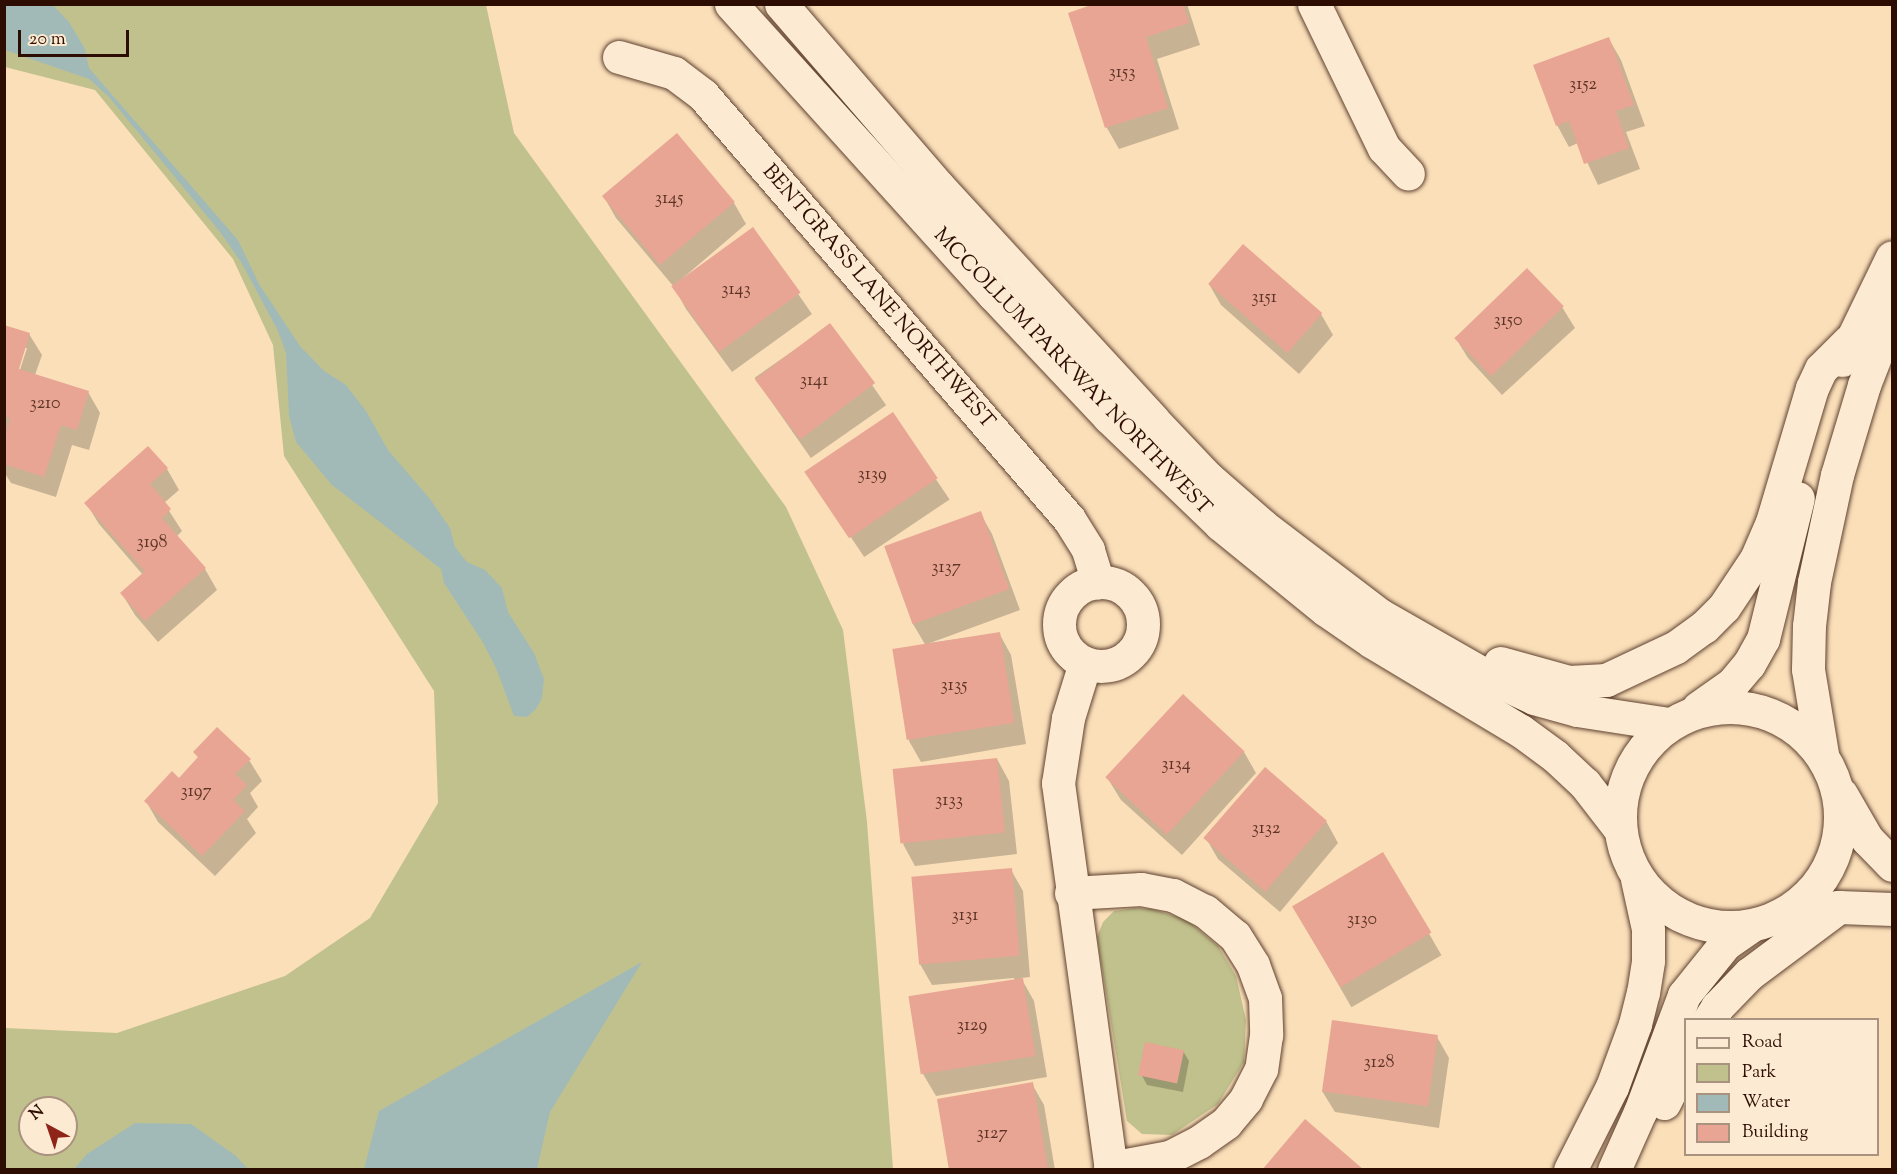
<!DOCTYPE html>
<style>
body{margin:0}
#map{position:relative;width:1897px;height:1174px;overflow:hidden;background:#fadfb9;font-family:"Sorts Mill Goudy",serif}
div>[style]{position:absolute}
.green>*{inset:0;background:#c1c18d}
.water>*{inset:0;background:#a1bab8}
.shadow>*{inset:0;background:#0003;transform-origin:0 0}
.building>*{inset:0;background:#e9a593;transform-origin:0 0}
.roads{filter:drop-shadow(0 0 2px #604230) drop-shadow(0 0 2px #604230)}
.minor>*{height:33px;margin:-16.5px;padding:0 16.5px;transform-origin:16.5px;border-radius:16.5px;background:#fcead2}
.minor>.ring{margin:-16.5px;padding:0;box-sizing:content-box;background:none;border:33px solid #fcead2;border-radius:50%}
span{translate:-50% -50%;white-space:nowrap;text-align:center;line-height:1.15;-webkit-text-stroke:4.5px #fcead2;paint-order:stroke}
.number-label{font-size:18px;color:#5c3326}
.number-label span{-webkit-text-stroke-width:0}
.street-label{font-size:21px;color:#2d0d02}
.frame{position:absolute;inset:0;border:6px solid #2d0d02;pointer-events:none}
.legend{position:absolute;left:1684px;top:1018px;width:195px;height:138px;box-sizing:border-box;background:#fcead2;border:2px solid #a9927f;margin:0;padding:8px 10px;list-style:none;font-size:18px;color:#2d0d02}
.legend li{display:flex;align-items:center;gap:12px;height:30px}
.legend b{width:30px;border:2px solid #a9927f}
.north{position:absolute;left:18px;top:1096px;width:60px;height:60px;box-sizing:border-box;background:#fcead2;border:2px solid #a9927f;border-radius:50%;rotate:320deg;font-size:16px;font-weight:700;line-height:24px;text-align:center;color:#2d0d02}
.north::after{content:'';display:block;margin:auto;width:21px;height:27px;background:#8f2418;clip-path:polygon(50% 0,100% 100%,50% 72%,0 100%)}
.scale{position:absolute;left:18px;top:30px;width:111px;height:27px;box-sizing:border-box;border:3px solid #2d0d02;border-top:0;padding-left:8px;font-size:18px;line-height:21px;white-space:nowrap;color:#2d0d02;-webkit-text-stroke:4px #fcead2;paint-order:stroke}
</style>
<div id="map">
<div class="green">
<i style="clip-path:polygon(evenodd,5px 5px,486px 5px,514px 133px,786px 507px,843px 630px,867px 822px,893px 1169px,5px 1170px,5px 1028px,117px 1033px,285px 976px,370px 918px,438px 803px,434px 691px,284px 456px,273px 345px,233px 259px,95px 90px,5px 67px,5px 5px,30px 1108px,66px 1108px,66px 1144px,30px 1144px,30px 1108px)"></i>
<i style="clip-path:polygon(1135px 908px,1152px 909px,1187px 920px,1218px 946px,1236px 976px,1246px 1020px,1244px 1062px,1218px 1104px,1172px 1135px,1142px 1134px,1127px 1121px,1097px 937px,1103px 922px,1114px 911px)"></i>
</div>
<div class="water">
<i style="clip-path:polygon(4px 5px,53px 5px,69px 22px,85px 49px,89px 68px,238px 240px,259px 284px,300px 346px,324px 371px,346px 385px,366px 411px,388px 450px,430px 499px,450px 528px,455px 547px,467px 562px,485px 570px,502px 588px,508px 612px,534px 653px,544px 679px,542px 698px,536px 709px,527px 717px,514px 716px,496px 668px,482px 641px,444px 583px,441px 569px,332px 485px,296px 442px,289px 416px,286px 353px,278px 331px,241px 262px,220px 232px,109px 97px,89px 79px,5px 50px)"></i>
<i style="clip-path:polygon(642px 962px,550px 1112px,537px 1169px,364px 1169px,379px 1111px)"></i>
<i style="clip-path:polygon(135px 1123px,191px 1124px,236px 1156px,248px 1169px,74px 1169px,87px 1154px)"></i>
</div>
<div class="shadow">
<i style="clip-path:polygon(1099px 4px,1187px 4px,1200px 45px,1157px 59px,1179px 129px,1119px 149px,1107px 128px,1070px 14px)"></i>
<i style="clip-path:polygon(1609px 39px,1621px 60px,1645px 126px,1626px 132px,1640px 169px,1598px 185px,1578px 143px,1569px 147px,1557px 125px)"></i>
<i style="clip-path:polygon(677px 135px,734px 203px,746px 224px,683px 278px,684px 280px,753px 229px,812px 314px,732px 372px,686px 309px,674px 287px,616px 218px,604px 197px)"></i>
<i style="clip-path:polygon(1209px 284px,1321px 314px,1333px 335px,1299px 374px,1221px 305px)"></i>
<i style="clip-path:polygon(1562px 307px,1575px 328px,1502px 395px,1468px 358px,1455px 337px)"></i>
<i style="left:830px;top:325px;width:98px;height:92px;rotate:55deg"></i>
<i style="clip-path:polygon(evenodd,4px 326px,29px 334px,42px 355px,35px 375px,88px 392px,100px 413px,89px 450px,72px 445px,56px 497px,11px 483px,4px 472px,7px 434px,4px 433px,4px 326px,24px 348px,27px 348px,18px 376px,15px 375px,24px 348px)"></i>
<i style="left:892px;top:414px;width:103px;height:103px;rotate:56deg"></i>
<i style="clip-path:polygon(167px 469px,179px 490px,164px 503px,182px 531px,176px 537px,205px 569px,217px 590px,158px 642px,135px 615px,122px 594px,143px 575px,99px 524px,86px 503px)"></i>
<i style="clip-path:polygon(980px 513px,992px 534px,1020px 610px,930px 643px,999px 633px,1011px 655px,1026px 744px,921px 762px,909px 741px,926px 646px,913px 624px,886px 547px)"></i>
<i style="clip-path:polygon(195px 752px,249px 760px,262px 781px,250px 793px,258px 807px,247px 819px,256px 833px,215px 876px,158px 822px,146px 801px,179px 780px,199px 759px)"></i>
<i style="clip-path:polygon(1244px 752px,1256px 773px,1182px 855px,1121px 800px,1108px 779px)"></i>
<i style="clip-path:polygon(997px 759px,1009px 781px,1017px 854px,915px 866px,903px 844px)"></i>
<i style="clip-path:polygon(1265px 769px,1326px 821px,1338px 843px,1280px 912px,1218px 859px,1206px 838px)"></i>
<i style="left:1383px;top:854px;width:117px;height:104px;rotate:60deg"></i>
<i style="clip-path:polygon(1011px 870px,1023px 891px,1030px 977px,1021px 978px,1034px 1001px,1047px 1077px,936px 1096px,923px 1074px,1015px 981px,1014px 978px,932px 985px,920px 964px,912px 878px)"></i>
<i style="clip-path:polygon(1437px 1037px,1449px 1058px,1439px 1128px,1335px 1112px,1322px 1091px)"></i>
<i style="clip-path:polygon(1183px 1051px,1189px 1061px,1183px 1092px,1147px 1085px,1141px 1074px)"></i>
<i style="clip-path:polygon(1032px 1084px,1044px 1105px,1055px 1170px,950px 1170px)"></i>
</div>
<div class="building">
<i style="clip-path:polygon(1094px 4px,1183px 4px,1189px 23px,1146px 37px,1168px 108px,1105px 128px,1068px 13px)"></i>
<i style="clip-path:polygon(1609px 37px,1634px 105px,1616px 111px,1629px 148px,1584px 164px,1569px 121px,1556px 126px,1533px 65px)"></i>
<i style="left:677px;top:133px;width:90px;height:98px;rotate:50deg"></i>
<i style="left:753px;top:227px;width:81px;height:101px;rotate:54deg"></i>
<i style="left:1243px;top:244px;width:105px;height:53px;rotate:41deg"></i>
<i style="left:1527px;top:268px;width:53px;height:101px;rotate:46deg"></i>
<i style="left:830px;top:323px;width:75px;height:94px;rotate:53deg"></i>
<i style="clip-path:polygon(4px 325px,30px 333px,19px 369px,89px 391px,77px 430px,61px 425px,44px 477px,4px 464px,4px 437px,10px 418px,4px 416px)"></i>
<i style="left:893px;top:412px;width:80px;height:107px;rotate:56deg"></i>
<i style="clip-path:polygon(148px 446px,168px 468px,150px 484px,171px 509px,162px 518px,206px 568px,145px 621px,120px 593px,145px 571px,84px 503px)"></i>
<i style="left:981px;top:511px;width:83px;height:103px;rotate:70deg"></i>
<i style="left:1000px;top:632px;width:92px;height:109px;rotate:81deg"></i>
<i style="left:1183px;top:694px;width:84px;height:114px;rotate:43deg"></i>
<i style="clip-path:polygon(217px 727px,251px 759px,235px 774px,247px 785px,233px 800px,245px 811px,202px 856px,144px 801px,172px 771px,179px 778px,198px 757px,193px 752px)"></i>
<i style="left:997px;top:758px;width:75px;height:105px;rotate:84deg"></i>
<i style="left:1265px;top:767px;width:82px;height:94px;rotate:41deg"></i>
<i style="left:1383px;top:852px;width:94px;height:106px;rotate:59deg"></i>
<i style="left:1012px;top:868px;width:88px;height:101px;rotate:85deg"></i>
<i style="left:1023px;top:978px;width:79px;height:116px;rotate:81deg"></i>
<i style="left:1332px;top:1020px;width:107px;height:72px;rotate:8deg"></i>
<i style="left:1145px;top:1042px;width:40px;height:34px;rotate:12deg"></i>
<i style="clip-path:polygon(1033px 1082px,1048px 1170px,949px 1170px,937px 1099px)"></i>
<i style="clip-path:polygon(1305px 1119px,1364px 1170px,1262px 1170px)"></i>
</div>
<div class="roads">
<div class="minor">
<i style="left:731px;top:4px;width:392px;rotate:47.9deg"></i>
<i style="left:994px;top:295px;width:168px;rotate:46.7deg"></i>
<i style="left:1109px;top:417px;width:154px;rotate:43.9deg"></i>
<i style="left:1220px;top:524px;width:136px;rotate:39.1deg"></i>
<i style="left:1326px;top:610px;width:55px;rotate:34.6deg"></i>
<i style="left:1371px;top:641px;width:175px;rotate:31deg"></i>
<i style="left:1521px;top:731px;width:42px;rotate:36.3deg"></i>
<i style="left:1555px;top:756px;width:41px;rotate:43deg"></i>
<i style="left:1585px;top:784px;width:56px;rotate:52.3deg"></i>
<i style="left:781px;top:4px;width:242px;rotate:49.2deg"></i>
<i style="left:939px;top:187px;width:315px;rotate:47.4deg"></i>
<i style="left:1152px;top:419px;width:81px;rotate:46.5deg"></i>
<i style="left:1208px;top:478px;width:73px;rotate:41.1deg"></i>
<i style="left:1263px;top:526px;width:147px;rotate:37.3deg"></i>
<i style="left:1380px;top:615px;width:119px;rotate:29.8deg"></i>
<i style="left:1483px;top:674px;width:56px;rotate:25.2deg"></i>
<i style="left:1534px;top:698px;width:45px;rotate:15.6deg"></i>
<i style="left:1577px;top:710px;width:93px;rotate:8.7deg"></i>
<i style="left:1314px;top:4px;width:160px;rotate:64.1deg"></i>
<i style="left:1384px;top:148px;width:35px;rotate:47deg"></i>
<i style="left:619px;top:57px;width:57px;rotate:16.2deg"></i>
<i style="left:674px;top:73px;width:36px;rotate:37deg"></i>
<i style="left:703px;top:95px;width:560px;rotate:49.2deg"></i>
<i style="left:1069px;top:519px;width:36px;rotate:58deg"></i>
<i style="left:1088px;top:550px;width:34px;rotate:73deg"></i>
<i style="left:1842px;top:360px;width:114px;rotate:-64.1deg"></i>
<i class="ring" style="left:1059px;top:582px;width:51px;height:51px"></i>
<i style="left:1085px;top:663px;width:58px;rotate:107.2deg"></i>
<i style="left:1068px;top:718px;width:66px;rotate:98.7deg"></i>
<i style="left:1058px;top:783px;width:391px;rotate:82.2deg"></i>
<i style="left:1500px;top:663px;width:72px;rotate:15.4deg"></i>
<i style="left:1569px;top:682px;width:37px;rotate:-3deg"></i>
<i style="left:1606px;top:680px;width:77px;rotate:-25.2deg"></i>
<i style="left:1676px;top:647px;width:34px;rotate:-36deg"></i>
<i style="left:1704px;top:627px;width:28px;rotate:-45deg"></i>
<i style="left:1724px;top:607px;width:58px;rotate:-56.3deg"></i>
<i style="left:1756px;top:559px;width:40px;rotate:-66.6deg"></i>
<i style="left:1772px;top:522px;width:140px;rotate:-73.4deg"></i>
<i style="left:1812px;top:388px;width:21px;rotate:-65deg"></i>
<i style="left:1821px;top:369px;width:40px;rotate:-45deg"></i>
<i class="ring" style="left:1620px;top:707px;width:187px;height:187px"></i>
<i style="left:1698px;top:708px;width:42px;rotate:-35.2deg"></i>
<i style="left:1732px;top:684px;width:26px;rotate:-50deg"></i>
<i style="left:1749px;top:664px;width:29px;rotate:-61deg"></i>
<i style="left:1763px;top:639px;width:145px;rotate:-76.1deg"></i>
<i style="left:1822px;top:754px;width:86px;rotate:-99.4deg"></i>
<i style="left:1808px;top:669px;width:43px;rotate:-88.7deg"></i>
<i style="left:1809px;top:626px;width:44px;rotate:-83.5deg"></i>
<i style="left:1814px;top:582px;width:109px;rotate:-77.9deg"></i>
<i style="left:1837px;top:475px;width:94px;rotate:-73.3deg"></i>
<i style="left:1864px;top:385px;width:77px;rotate:-68.7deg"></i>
<i style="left:1841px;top:794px;width:52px;rotate:60deg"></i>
<i style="left:1867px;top:839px;width:36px;rotate:46deg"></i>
<i style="left:1071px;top:893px;width:70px;rotate:-3.3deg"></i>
<i style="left:1141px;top:889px;width:33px;rotate:11deg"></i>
<i style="left:1173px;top:895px;width:36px;rotate:27deg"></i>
<i style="left:1205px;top:911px;width:39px;rotate:40deg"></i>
<i style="left:1235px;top:936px;width:34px;rotate:58deg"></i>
<i style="left:1253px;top:965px;width:35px;rotate:70deg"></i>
<i style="left:1265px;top:998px;width:37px;rotate:88deg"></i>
<i style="left:1266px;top:1035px;width:34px;rotate:98deg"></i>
<i style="left:1261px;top:1069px;width:34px;rotate:117deg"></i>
<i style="left:1246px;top:1099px;width:31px;rotate:130deg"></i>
<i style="left:1226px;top:1123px;width:33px;rotate:145deg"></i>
<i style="left:1199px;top:1142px;width:34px;rotate:153deg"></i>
<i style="left:1169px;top:1157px;width:60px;rotate:169.4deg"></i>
<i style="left:1817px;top:910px;width:22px;rotate:-8deg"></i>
<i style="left:1839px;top:907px;width:53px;rotate:2.2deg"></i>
<i style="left:1709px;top:1020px;width:15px;rotate:-58deg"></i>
<i style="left:1717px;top:1007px;width:46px;rotate:-45.9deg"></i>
<i style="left:1749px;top:974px;width:112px;rotate:-36.7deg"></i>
<i style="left:1664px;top:1103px;width:49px;rotate:-63.4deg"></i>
<i style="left:1570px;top:1170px;width:93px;rotate:-63.2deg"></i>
<i style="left:1612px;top:1087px;width:67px;rotate:-69.9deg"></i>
<i style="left:1635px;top:1024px;width:32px;rotate:-76deg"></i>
<i style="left:1643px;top:993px;width:33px;rotate:-81deg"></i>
<i style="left:1648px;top:960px;width:31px;rotate:-90deg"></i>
<i style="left:1648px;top:929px;width:51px;rotate:-102.4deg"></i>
<i style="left:1614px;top:1170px;width:64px;rotate:-65.9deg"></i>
<i style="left:1640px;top:1112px;width:125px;rotate:-69.4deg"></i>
<i style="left:1684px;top:995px;width:65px;rotate:-51.2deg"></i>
<i style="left:1725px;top:944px;width:32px;rotate:-35deg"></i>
</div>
</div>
<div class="number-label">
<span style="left:1122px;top:73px">3153</span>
<span style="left:1583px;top:85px">3152</span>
<span style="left:669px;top:199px">3145</span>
<span style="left:736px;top:290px">3143</span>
<span style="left:1264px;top:298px">3151</span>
<span style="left:1508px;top:321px">3150</span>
<span style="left:814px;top:381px">3141</span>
<span style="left:45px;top:404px">3210</span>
<span style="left:872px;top:475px">3139</span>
<span style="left:152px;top:543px">3198</span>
<span style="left:946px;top:568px">3137</span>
<span style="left:954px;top:686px">3135</span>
<span style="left:1176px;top:765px">3134</span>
<span style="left:196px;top:792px">3197</span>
<span style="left:949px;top:801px">3133</span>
<span style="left:1266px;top:829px">3132</span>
<span style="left:965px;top:916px">3131</span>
<span style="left:1362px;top:920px">3130</span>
<span style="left:972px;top:1026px">3129</span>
<span style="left:1379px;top:1063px">3128</span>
<span style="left:992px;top:1134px">3127</span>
</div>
<div class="street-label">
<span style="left:878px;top:297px;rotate:49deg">BENTGRASS LANE NORTHWEST</span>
<span style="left:1072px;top:372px;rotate:46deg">MCCOLLUM PARKWAY NORTHWEST</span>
</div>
<div class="frame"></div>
<ul class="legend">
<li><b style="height:8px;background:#fcead2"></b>Road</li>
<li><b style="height:16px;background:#c1c18d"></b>Park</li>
<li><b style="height:16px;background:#a1bab8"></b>Water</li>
<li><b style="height:16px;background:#e9a593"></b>Building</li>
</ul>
<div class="north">N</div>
<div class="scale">20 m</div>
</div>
